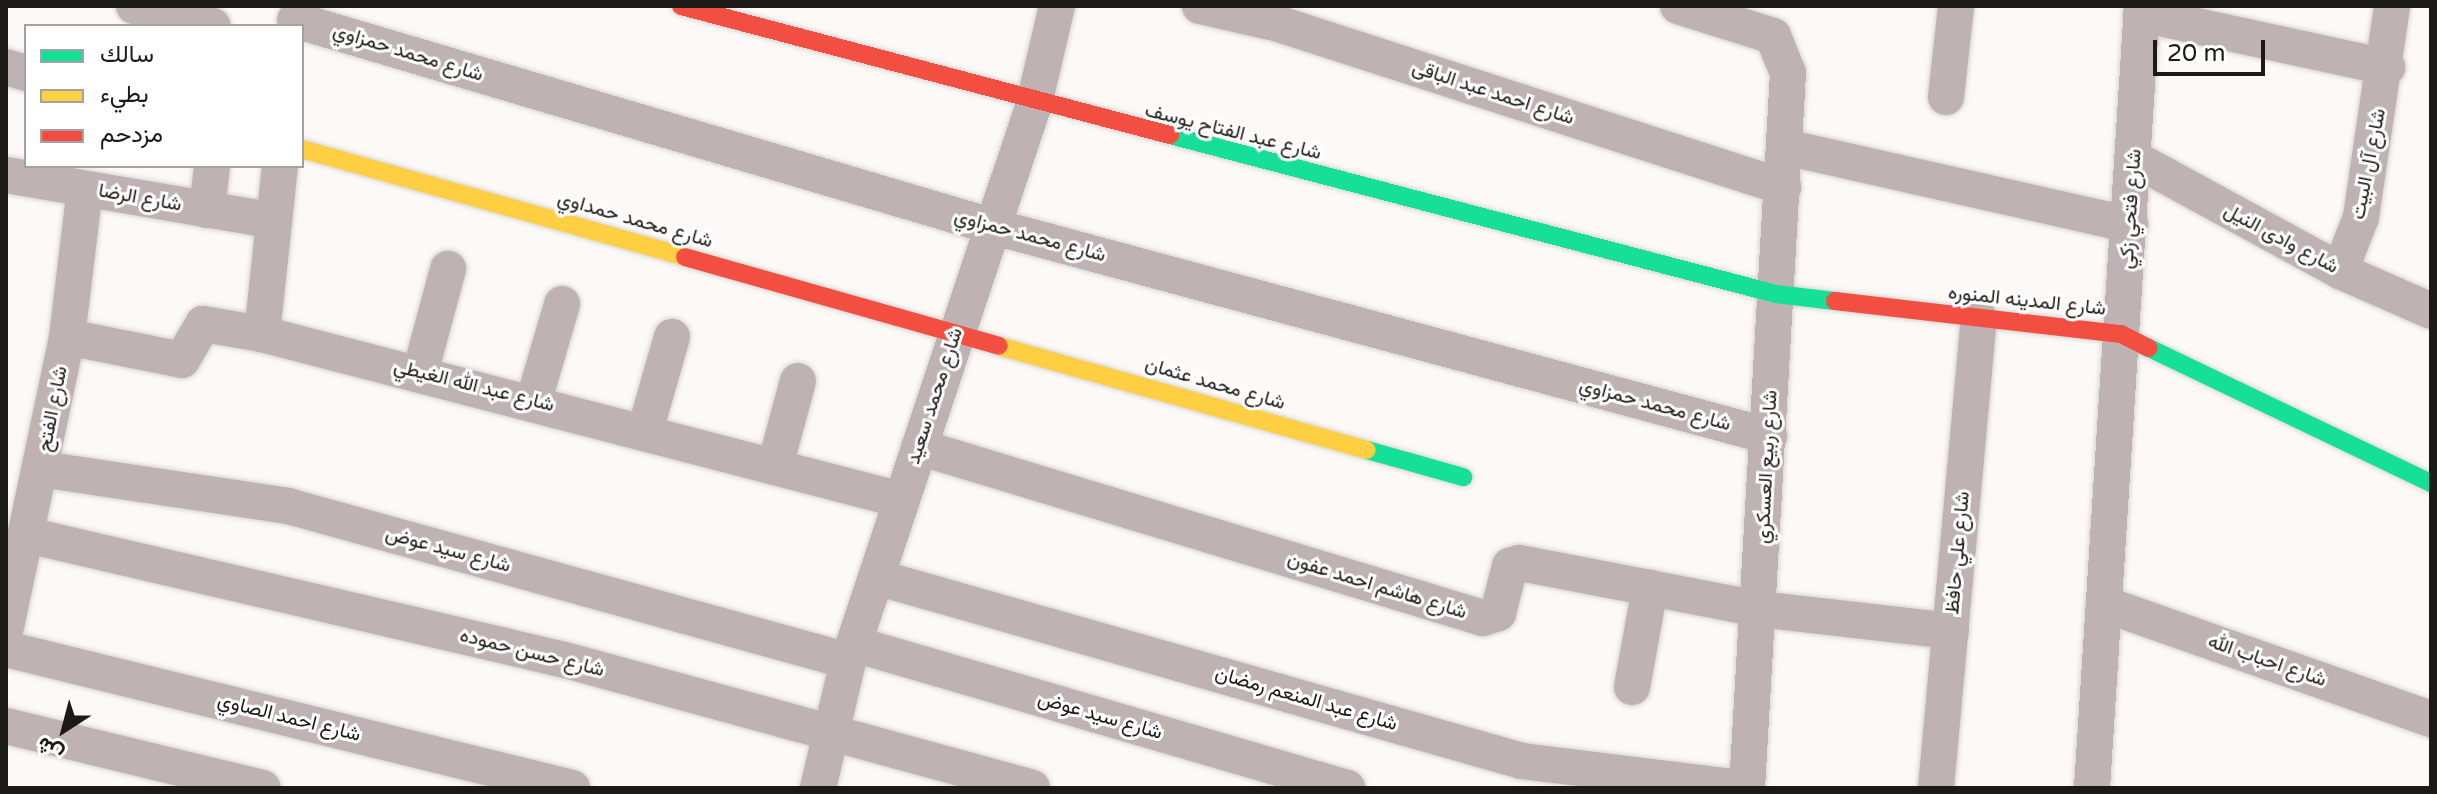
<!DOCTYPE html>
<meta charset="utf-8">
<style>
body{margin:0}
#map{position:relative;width:2437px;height:794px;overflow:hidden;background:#fcf9f6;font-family:"Varela Round",Vazirmatn,sans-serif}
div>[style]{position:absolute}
.roads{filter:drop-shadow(0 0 2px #d7d5d3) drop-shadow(0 0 2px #d7d5d3)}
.street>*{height:36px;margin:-18px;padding:0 18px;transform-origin:18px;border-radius:18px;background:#beb2b2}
.fast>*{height:18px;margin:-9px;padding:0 9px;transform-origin:9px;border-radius:9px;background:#16e098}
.slow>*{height:18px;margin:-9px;padding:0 9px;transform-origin:9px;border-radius:9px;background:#ffcf43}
.jam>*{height:18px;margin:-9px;padding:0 9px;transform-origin:9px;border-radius:9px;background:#f24e42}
span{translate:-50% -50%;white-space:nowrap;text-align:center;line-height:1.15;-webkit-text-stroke:6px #fff;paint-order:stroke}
.street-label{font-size:20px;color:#1c1a18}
.frame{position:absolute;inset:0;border:8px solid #1c1a18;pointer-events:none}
.legend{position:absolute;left:24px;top:24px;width:280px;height:144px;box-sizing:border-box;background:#fff;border:2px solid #a4a3a3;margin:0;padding:10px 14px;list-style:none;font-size:24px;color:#1c1a18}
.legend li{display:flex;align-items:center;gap:16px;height:40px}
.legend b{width:40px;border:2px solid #a4a3a3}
.north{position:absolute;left:24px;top:690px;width:80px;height:80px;-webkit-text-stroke:6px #fff;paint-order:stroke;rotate:216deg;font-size:22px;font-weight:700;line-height:32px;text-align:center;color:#1c1a18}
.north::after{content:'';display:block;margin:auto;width:28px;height:36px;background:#1c1a18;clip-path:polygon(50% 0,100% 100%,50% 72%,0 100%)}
.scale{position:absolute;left:2153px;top:40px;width:112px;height:36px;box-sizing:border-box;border:4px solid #1c1a18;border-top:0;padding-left:10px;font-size:24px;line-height:28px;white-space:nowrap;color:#1c1a18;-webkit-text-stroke:6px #fff;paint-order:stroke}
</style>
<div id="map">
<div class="roads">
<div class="street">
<i style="left:134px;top:6px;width:81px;rotate:14.2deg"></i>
<i style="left:1200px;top:6px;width:81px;rotate:12.8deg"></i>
<i style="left:1279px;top:24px;width:530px;rotate:17.92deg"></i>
<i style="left:1678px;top:6px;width:100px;rotate:17.5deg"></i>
<i style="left:1773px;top:36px;width:40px;rotate:68deg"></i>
<i style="left:1788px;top:73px;width:716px;rotate:93.28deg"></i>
<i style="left:2141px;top:14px;width:252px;rotate:12.2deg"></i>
<i style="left:295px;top:20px;width:726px;rotate:16.49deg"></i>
<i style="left:991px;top:226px;width:806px;rotate:15.11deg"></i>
<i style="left:6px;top:67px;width:21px;rotate:17deg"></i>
<i style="left:1946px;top:97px;width:92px;rotate:-83.7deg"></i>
<i style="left:1785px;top:147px;width:354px;rotate:12.7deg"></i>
<i style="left:2135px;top:159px;width:234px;rotate:28.6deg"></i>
<i style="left:2340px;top:271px;width:99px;rotate:23.7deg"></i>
<i style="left:6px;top:175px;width:272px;rotate:9.7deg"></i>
<i style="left:207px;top:210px;width:44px;rotate:-83.5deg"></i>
<i style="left:2340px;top:271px;width:58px;rotate:-68.7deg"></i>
<i style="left:2361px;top:217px;width:213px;rotate:-81.6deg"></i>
<i style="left:262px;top:334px;width:169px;rotate:-83.9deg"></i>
<i style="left:67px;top:337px;width:117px;rotate:11.3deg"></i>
<i style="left:182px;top:360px;width:42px;rotate:-59.7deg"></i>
<i style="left:203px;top:324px;width:60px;rotate:9.6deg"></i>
<i style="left:262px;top:334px;width:660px;rotate:14.56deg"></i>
<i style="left:420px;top:373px;width:108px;rotate:-74.9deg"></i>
<i style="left:534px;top:400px;width:100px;rotate:-73.7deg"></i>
<i style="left:645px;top:431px;width:98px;rotate:-74deg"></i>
<i style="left:919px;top:447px;width:589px;rotate:16.87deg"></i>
<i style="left:1483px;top:618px;width:16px;rotate:-18deg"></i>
<i style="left:1498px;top:613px;width:49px;rotate:-75.7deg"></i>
<i style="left:1510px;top:566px;width:10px;rotate:-17deg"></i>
<i style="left:1520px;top:563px;width:242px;rotate:10.9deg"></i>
<i style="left:1758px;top:609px;width:194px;rotate:6.5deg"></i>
<i style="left:775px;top:466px;width:88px;rotate:-74.9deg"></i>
<i style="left:41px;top:469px;width:250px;rotate:8.5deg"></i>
<i style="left:288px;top:506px;width:581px;rotate:15.47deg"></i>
<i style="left:27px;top:535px;width:552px;rotate:13.08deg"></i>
<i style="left:565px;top:660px;width:484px;rotate:15.3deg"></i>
<i style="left:876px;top:577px;width:672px;rotate:15.9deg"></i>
<i style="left:1522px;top:761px;width:222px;rotate:7deg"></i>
<i style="left:2104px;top:604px;width:347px;rotate:19.4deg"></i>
<i style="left:6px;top:627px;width:296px;rotate:-78.1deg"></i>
<i style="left:67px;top:337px;width:149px;rotate:-83.1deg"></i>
<i style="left:854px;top:644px;width:514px;rotate:16.28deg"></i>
<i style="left:6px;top:649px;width:583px;rotate:13.8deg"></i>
<i style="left:1632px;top:687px;width:101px;rotate:-79.7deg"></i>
<i style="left:6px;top:726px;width:264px;rotate:13.6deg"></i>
<i style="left:818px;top:788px;width:130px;rotate:-76.7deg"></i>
<i style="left:848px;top:661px;width:587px;rotate:-71.53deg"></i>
<i style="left:1034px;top:104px;width:101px;rotate:-76.8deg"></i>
<i style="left:1936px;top:788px;width:472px;rotate:-84.8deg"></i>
<i style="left:2092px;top:788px;width:784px;rotate:-86.34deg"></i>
</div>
<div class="fast">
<i style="left:1170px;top:135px;width:627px;rotate:14.7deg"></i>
<i style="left:1776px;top:294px;width:59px;rotate:6.8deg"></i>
<i style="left:2149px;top:348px;width:313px;rotate:25.6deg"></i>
<i style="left:1367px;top:450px;width:100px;rotate:15.7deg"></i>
</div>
<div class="slow">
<i style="left:302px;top:149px;width:398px;rotate:15.7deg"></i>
<i style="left:999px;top:346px;width:382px;rotate:15.8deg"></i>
</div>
<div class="jam">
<i style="left:681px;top:6px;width:506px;rotate:14.78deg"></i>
<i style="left:685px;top:257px;width:326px;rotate:15.8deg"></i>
<i style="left:1835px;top:301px;width:288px;rotate:6.6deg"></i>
<i style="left:2121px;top:334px;width:31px;rotate:27deg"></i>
</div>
</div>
<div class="street-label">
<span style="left:408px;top:53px;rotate:17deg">شارع محمد حمزاوي</span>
<span style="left:1493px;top:93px;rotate:18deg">شارع احمد عبد الباقى</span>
<span style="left:1233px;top:132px;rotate:14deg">شارع عبد الفتاح يوسف</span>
<span style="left:2369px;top:164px;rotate:-79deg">شارع آل البيت</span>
<span style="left:140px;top:198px;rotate:10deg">شارع الرضا</span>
<span style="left:2131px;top:209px;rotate:-86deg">شارع فتحي زكي</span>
<span style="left:635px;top:220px;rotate:16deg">شارع محمد حمداوي</span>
<span style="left:1030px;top:236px;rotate:15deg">شارع محمد حمزاوي</span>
<span style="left:2281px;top:239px;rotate:28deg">شارع وادى النيل</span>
<span style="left:2027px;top:301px;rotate:6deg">شارع المدينه المنوره</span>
<span style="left:1215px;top:384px;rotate:16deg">شارع محمد عثمان</span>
<span style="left:474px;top:386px;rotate:14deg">شارع عبد الله الغيطي</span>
<span style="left:935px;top:396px;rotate:-72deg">شارع محمد سعيد</span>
<span style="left:1655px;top:405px;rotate:15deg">شارع محمد حمزاوي</span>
<span style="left:53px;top:409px;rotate:-79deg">شارع الفتح</span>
<span style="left:1767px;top:467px;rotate:-87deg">شارع ربيع العسكري</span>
<span style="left:448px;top:550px;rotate:15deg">شارع سيد عوض</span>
<span style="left:1958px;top:553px;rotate:-85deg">شارع علي حافظ</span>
<span style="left:1377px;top:586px;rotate:17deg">شارع هاشم احمد عفون</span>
<span style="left:532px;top:653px;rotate:14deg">شارع حسن حموده</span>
<span style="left:2267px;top:661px;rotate:19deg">شارع احباب الله</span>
<span style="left:1306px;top:699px;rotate:16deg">شارع عبد المنعم رمضان</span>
<span style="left:1100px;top:716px;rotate:16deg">شارع سيد عوض</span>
<span style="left:289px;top:718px;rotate:14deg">شارع احمد الصاوي</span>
</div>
<div class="frame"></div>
<ul class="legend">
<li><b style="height:10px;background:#16e098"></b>سالك</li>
<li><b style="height:10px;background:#ffcf43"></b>بطيء</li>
<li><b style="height:10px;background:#f24e42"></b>مزدحم</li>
</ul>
<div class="north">ش</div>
<div class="scale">20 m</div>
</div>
